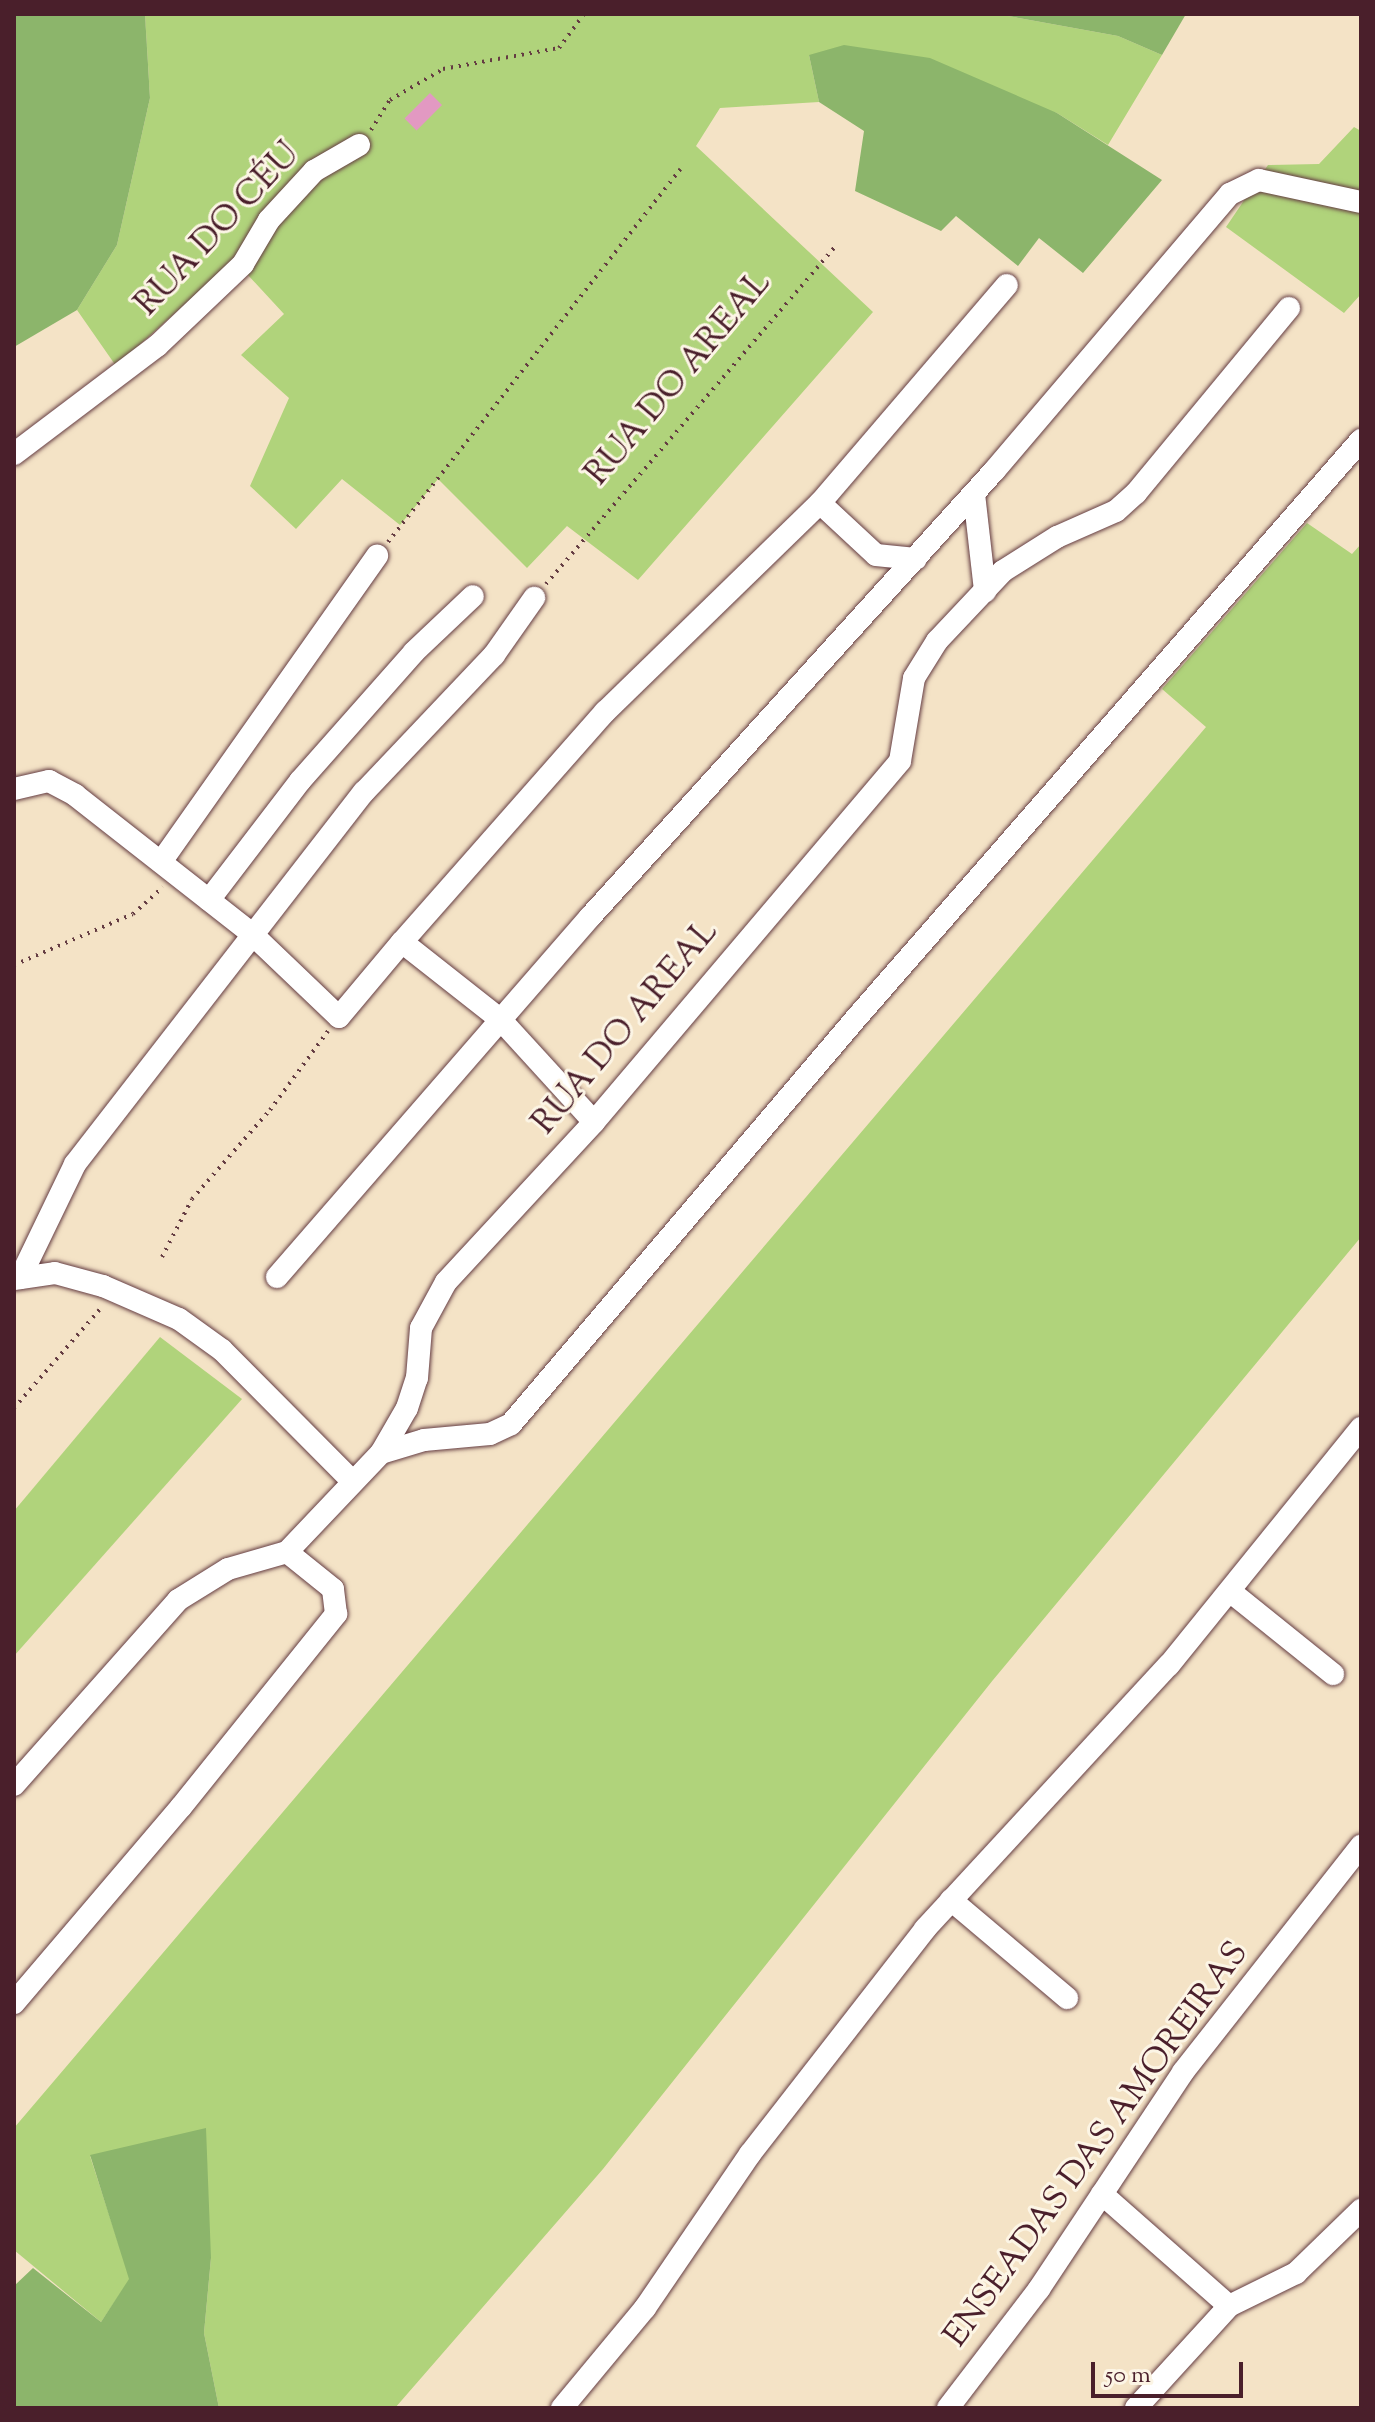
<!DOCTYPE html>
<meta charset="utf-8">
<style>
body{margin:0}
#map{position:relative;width:1375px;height:2422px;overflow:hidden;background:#f4e3c6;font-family:"Sorts Mill Goudy",serif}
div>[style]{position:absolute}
.green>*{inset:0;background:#b0d37b}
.forest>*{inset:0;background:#8cb56b}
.building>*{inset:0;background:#e299c2;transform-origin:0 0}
.path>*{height:4px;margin-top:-2px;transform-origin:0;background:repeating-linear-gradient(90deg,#643c42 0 2px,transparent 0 8px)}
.roads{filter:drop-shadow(0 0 2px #643c42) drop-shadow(0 0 2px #643c42)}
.minor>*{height:22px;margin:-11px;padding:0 11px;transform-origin:11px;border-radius:11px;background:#fff}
span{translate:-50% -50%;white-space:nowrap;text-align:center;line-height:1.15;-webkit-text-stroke:6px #fcf5e5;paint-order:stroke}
.street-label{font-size:34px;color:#4a1f2b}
.frame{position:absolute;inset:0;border:16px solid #4a1f2b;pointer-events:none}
.scale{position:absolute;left:1091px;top:2362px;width:152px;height:36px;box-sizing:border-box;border:4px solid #4a1f2b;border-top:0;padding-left:10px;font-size:24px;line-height:28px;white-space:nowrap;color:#4a1f2b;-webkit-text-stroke:6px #fcf5e5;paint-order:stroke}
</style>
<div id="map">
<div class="green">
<i style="clip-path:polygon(145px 14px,997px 14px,1118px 36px,1162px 55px,1108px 145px,1057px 113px,809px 55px,819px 102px,720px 108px,696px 146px,873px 312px,638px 580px,567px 526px,527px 568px,438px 479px,400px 525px,342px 479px,296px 529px,250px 486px,289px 398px,241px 355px,284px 314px,234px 260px,116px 366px,77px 310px,117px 245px,150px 98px)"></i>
<i style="clip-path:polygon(1354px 127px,1361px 131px,1361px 294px,1344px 313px,1226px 227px,1268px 165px,1319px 164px)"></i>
<i style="clip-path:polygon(1307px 523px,1352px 554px,1361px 544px,1361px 1237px,993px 1680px,603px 2169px,395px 2408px,219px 2408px,204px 2333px,211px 2258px,90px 2156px,130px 2279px,101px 2322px,14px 2250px,14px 2128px,1206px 727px,1162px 689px)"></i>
<i style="clip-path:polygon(160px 1337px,242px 1399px,14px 1656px,14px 1511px)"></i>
</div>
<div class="forest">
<i style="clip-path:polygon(14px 14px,145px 14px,150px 98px,117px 245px,77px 310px,14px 347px)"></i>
<i style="clip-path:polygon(997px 14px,1186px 14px,1162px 55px,1118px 36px)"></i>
<i style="clip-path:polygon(844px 45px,930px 58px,1057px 113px,1162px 180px,1083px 273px,1039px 238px,1018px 266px,956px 216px,941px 231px,855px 191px,864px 131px,819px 102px,809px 55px)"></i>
<i style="clip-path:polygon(206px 2128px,211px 2258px,204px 2333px,219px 2408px,14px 2408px,14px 2286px,33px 2268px,101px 2322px,129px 2279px,90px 2155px)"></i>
</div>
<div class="building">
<i style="left:430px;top:93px;width:17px;height:36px;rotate:45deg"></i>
</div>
<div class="path">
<i style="left:371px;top:130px;width:36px;rotate:-58deg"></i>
<i style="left:390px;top:100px;width:61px;rotate:-30.3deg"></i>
<i style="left:443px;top:69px;width:118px;rotate:-10.3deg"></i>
<i style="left:559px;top:48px;width:42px;rotate:-53.7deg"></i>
<i style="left:388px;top:542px;width:474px;rotate:-51.9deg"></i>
<i style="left:546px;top:584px;width:447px;rotate:-49.4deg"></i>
<i style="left:14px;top:965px;width:129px;rotate:-23.2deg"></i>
<i style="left:133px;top:914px;width:40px;rotate:-42deg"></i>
<i style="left:162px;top:1257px;width:65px;rotate:-62.7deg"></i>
<i style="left:192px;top:1199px;width:118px;rotate:-48.8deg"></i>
<i style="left:270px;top:1110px;width:98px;rotate:-53.7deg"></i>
<i style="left:14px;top:1408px;width:133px;rotate:-49deg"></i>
</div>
<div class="roads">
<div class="minor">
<i style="left:14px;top:454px;width:179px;rotate:-37.1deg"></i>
<i style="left:157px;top:346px;width:119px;rotate:-43.6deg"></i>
<i style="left:243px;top:264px;width:51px;rotate:-59.4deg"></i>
<i style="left:269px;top:220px;width:67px;rotate:-47.4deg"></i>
<i style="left:314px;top:171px;width:52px;rotate:-30deg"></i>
<i style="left:974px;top:494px;width:98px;rotate:83.5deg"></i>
<i style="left:820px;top:503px;width:76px;rotate:42.9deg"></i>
<i style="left:876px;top:555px;width:40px;rotate:5.7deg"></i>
<i style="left:14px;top:789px;width:36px;rotate:-13deg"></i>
<i style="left:49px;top:781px;width:30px;rotate:28deg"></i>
<i style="left:75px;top:795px;width:225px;rotate:38.1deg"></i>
<i style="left:252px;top:934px;width:120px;rotate:43.7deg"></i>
<i style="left:339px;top:1017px;width:98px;rotate:-50deg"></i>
<i style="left:402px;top:942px;width:125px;rotate:38.2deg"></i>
<i style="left:500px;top:1019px;width:139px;rotate:47.6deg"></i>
<i style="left:161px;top:862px;width:375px;rotate:-54.8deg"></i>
<i style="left:209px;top:900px;width:150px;rotate:-52.6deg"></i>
<i style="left:300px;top:781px;width:172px;rotate:-48.5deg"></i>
<i style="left:414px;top:652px;width:81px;rotate:-43.5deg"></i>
<i style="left:402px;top:942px;width:307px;rotate:-48.6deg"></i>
<i style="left:605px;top:712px;width:300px;rotate:-44.2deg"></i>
<i style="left:820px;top:503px;width:287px;rotate:-49.4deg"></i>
<i style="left:277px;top:1277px;width:477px;rotate:-49deg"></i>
<i style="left:590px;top:917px;width:602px;rotate:-47.83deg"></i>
<i style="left:994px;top:471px;width:364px;rotate:-49.6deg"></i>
<i style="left:1230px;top:194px;width:32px;rotate:-26deg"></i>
<i style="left:1259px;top:180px;width:104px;rotate:12.2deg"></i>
<i style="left:20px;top:1278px;width:127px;rotate:-64.2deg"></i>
<i style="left:75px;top:1164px;width:471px;rotate:-52.2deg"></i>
<i style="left:364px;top:792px;width:189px;rotate:-46.5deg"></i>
<i style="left:494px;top:655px;width:70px;rotate:-54.9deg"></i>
<i style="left:14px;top:1279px;width:41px;rotate:-8.3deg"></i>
<i style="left:55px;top:1273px;width:50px;rotate:15.2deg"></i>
<i style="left:103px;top:1286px;width:83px;rotate:23.5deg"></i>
<i style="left:179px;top:1319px;width:53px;rotate:35.8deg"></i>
<i style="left:222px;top:1350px;width:185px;rotate:45.2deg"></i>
<i style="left:381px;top:1453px;width:45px;rotate:-16.8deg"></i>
<i style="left:424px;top:1440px;width:66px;rotate:-5.2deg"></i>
<i style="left:490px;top:1434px;width:23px;rotate:-25deg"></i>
<i style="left:511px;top:1424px;width:536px;rotate:-49.62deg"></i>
<i style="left:858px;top:1016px;width:765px;rotate:-48.87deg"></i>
<i style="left:1231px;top:1592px;width:131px;rotate:38.8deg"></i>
<i style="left:14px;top:1785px;width:247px;rotate:-48.4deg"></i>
<i style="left:178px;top:1600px;width:59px;rotate:-31.8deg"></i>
<i style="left:228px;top:1569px;width:61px;rotate:-16.1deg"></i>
<i style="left:287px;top:1552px;width:137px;rotate:-46.5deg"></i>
<i style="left:381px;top:1453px;width:52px;rotate:-60deg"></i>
<i style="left:407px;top:1408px;width:32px;rotate:-72deg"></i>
<i style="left:417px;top:1378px;width:50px;rotate:-85.4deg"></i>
<i style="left:421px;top:1328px;width:52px;rotate:-61.5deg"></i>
<i style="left:446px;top:1282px;width:218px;rotate:-47.2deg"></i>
<i style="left:594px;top:1122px;width:473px;rotate:-49.7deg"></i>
<i style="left:900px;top:761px;width:84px;rotate:-80.4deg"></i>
<i style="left:914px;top:678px;width:44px;rotate:-58.1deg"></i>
<i style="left:937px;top:641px;width:96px;rotate:-46.7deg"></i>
<i style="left:1003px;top:571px;width:64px;rotate:-32.2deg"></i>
<i style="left:1057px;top:537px;width:64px;rotate:-23.8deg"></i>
<i style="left:1116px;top:511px;width:27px;rotate:-42deg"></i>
<i style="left:1136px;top:493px;width:240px;rotate:-50.4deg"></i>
<i style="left:951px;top:1900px;width:152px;rotate:40.2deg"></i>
<i style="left:14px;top:2003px;width:257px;rotate:-49.6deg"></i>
<i style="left:181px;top:1807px;width:248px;rotate:-51.2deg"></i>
<i style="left:336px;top:1614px;width:25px;rotate:-97deg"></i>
<i style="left:333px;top:1589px;width:59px;rotate:-141.2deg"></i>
<i style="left:1102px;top:2194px;width:169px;rotate:41.4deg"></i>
<i style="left:562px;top:2408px;width:130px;rotate:-50.3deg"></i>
<i style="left:645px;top:2308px;width:186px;rotate:-55.7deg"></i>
<i style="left:750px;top:2154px;width:285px;rotate:-52.1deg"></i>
<i style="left:925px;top:1929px;width:359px;rotate:-47.3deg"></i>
<i style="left:1169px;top:1665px;width:305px;rotate:-51deg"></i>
<i style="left:948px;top:2408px;width:150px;rotate:-52.6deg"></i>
<i style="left:1039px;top:2289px;width:260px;rotate:-56.4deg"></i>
<i style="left:1183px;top:2072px;width:288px;rotate:-51.8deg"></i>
<i style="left:1136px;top:2408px;width:138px;rotate:-47.6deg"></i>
<i style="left:1229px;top:2306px;width:75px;rotate:-26.2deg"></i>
<i style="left:1296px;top:2273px;width:91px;rotate:-44.1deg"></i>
</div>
</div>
<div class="street-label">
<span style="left:218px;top:230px;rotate:-47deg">RUA DO CÉU</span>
<span style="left:679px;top:379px;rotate:-50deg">RUA DO AREAL</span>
<span style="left:626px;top:1028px;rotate:-50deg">RUA DO AREAL</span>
<span style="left:1097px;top:2145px;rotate:-54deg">ENSEADAS DAS AMOREIRAS</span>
</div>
<div class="frame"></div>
<div class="scale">50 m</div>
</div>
